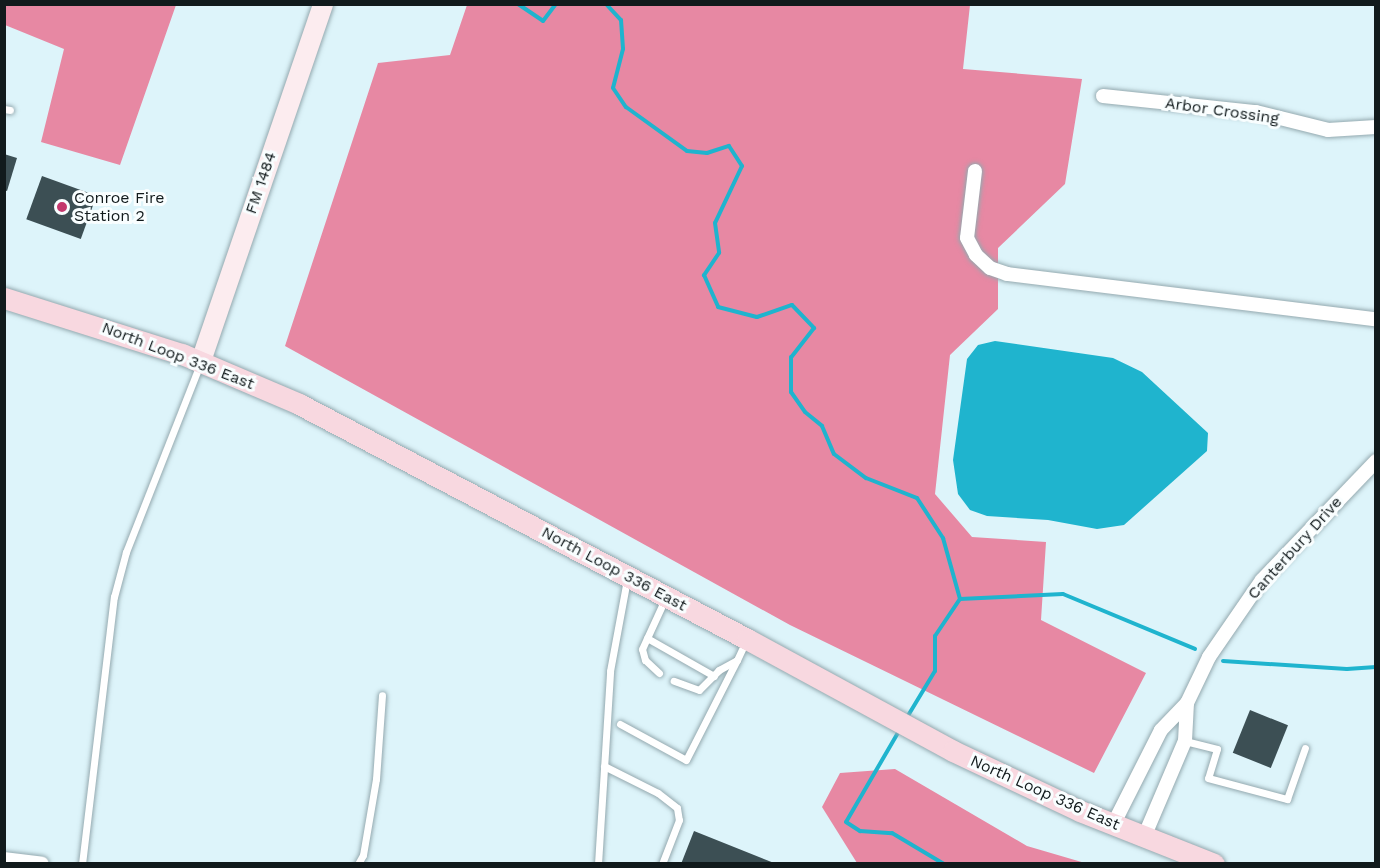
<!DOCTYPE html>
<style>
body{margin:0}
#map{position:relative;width:1380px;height:868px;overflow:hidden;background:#ddf4fa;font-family:"Work Sans",sans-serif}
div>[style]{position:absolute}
.forest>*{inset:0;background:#e788a3}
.water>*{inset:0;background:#1fb4ce}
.stream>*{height:4px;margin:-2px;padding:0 2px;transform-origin:2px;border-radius:2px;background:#1fb4ce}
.building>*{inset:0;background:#3c4f54;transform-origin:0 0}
.roads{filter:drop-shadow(0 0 2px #94a9af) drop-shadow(0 0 2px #94a9af)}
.lane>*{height:7px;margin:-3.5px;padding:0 3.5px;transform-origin:3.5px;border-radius:3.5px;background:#fff}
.street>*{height:14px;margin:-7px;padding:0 7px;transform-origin:7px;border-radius:7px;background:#fff}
.secondary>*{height:20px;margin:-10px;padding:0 10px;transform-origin:10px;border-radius:10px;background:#fcecef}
.primary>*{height:21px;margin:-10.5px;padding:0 10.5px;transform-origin:10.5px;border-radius:10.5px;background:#f8d8e0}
.dots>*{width:16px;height:16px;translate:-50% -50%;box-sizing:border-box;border:3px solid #f9feff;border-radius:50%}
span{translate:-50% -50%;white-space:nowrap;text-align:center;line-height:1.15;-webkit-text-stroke:6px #f9feff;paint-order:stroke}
.street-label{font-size:16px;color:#111a1c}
.poi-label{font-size:16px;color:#111a1c}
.left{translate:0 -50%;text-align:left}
.frame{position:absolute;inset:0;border:6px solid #111a1c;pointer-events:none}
</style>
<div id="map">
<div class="forest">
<i style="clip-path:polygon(4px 5px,176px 5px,120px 165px,41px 142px,64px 49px,5px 25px)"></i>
<i style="clip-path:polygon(467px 5px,970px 5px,963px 69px,1082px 79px,1065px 184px,998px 248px,998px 309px,950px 355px,935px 494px,972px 537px,1046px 542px,1041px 620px,1146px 673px,1094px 773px,790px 625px,285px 346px,378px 63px,450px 55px)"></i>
<i style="clip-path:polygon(895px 769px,1027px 846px,1085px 863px,857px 863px,822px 807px,840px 773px)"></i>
</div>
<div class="water">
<i style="clip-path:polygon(995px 341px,1113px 358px,1142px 372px,1208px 433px,1207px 451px,1124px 525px,1097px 529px,1048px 520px,987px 516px,970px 510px,958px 494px,953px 460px,967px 359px,978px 345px)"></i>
</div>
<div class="stream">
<i style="left:518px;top:4px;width:30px;rotate:34deg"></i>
<i style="left:543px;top:21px;width:21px;rotate:-53deg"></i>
<i style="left:606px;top:4px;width:22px;rotate:47deg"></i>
<i style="left:621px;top:20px;width:29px;rotate:86deg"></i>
<i style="left:623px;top:49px;width:40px;rotate:104.4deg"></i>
<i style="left:613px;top:88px;width:23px;rotate:56deg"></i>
<i style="left:626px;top:107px;width:75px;rotate:35.8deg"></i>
<i style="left:687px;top:151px;width:20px;rotate:6deg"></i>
<i style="left:707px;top:153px;width:23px;rotate:-18deg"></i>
<i style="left:729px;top:146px;width:24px;rotate:57deg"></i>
<i style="left:742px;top:166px;width:63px;rotate:115.3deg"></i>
<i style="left:715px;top:223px;width:30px;rotate:82deg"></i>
<i style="left:719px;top:253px;width:27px;rotate:124deg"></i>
<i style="left:704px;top:275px;width:35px;rotate:66deg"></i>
<i style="left:718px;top:307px;width:40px;rotate:14.4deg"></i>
<i style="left:757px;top:317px;width:37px;rotate:-19deg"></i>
<i style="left:792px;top:305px;width:32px;rotate:46deg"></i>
<i style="left:814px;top:328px;width:37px;rotate:128deg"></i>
<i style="left:791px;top:357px;width:35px;rotate:90deg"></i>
<i style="left:791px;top:392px;width:24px;rotate:55deg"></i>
<i style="left:805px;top:412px;width:22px;rotate:39deg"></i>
<i style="left:822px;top:426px;width:30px;rotate:67deg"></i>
<i style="left:834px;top:454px;width:40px;rotate:37deg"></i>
<i style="left:866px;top:478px;width:55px;rotate:21.4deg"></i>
<i style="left:917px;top:498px;width:48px;rotate:57deg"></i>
<i style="left:943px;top:538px;width:63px;rotate:74.4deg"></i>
<i style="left:960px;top:599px;width:103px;rotate:-2.8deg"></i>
<i style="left:1063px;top:594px;width:143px;rotate:22.6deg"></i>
<i style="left:1223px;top:661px;width:124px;rotate:3.7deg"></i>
<i style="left:1347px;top:669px;width:29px;rotate:-4deg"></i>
<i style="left:906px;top:719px;width:56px;rotate:-58.9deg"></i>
<i style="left:935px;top:671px;width:35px;rotate:-90deg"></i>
<i style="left:935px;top:636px;width:45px;rotate:-56deg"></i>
<i style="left:899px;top:731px;width:105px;rotate:120.2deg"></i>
<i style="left:846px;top:822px;width:17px;rotate:33deg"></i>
<i style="left:860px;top:831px;width:32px;rotate:4deg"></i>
<i style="left:892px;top:833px;width:61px;rotate:30.8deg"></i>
</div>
<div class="building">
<i style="clip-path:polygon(4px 154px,17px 158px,7px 191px,4px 190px)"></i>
<i style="left:42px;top:176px;width:58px;height:46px;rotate:20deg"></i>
<i style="left:1250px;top:710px;width:41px;height:46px;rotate:22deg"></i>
<i style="clip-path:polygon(694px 831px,774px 863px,774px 864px,681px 864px)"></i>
</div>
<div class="roads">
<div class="lane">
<i style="left:4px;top:109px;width:6px;rotate:9deg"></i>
<i style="left:647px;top:638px;width:77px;rotate:29.6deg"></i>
<i style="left:737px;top:660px;width:21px;rotate:-65deg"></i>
<i style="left:659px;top:673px;width:19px;rotate:-137deg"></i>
<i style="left:645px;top:660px;width:11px;rotate:-105deg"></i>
<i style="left:642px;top:649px;width:55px;rotate:-65.3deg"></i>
<i style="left:620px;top:724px;width:75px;rotate:28.6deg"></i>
<i style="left:686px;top:760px;width:112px;rotate:-63deg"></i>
<i style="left:737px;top:660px;width:21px;rotate:151deg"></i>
<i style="left:719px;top:670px;width:28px;rotate:135deg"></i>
<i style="left:699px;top:690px;width:27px;rotate:-160deg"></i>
<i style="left:1185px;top:741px;width:33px;rotate:14deg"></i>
<i style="left:1217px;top:749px;width:30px;rotate:107deg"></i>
<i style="left:1208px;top:778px;width:82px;rotate:14.9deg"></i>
<i style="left:1287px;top:799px;width:54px;rotate:-70.6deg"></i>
<i style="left:604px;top:766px;width:60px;rotate:26.6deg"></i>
<i style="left:658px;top:793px;width:24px;rotate:38deg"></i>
<i style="left:677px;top:808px;width:12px;rotate:81deg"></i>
<i style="left:679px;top:820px;width:47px;rotate:111.1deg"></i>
<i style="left:82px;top:864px;width:269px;rotate:-83.2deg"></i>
<i style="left:114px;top:597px;width:47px;rotate:-75.1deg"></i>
<i style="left:126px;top:552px;width:202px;rotate:-68.5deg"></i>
<i style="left:358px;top:864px;width:10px;rotate:-61deg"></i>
<i style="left:363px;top:855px;width:77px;rotate:-80.3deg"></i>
<i style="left:376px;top:779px;width:84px;rotate:-85.9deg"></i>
<i style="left:598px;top:864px;width:193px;rotate:-86.4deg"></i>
<i style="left:610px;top:671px;width:94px;rotate:-79.5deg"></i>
</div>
<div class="street">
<i style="left:1103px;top:96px;width:154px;rotate:6deg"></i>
<i style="left:1256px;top:112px;width:74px;rotate:14deg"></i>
<i style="left:1328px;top:130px;width:48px;rotate:-3.6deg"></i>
<i style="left:975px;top:171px;width:67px;rotate:96.8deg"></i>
<i style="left:967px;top:238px;width:19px;rotate:62deg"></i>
<i style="left:976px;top:255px;width:19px;rotate:43deg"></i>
<i style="left:990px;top:268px;width:18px;rotate:19deg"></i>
<i style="left:1007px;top:274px;width:372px;rotate:7deg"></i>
<i style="left:1113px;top:825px;width:106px;rotate:-63.2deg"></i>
<i style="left:1161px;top:730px;width:37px;rotate:-46deg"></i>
<i style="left:1187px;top:703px;width:51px;rotate:-64.4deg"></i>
<i style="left:1209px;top:657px;width:93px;rotate:-55.5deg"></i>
<i style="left:1262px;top:580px;width:165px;rotate:-46.2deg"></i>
<i style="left:1144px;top:837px;width:104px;rotate:-66.9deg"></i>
<i style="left:1185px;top:741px;width:38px;rotate:-87deg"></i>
<i style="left:4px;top:859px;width:38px;rotate:7deg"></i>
</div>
<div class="secondary">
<i style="left:201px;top:361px;width:377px;rotate:-71.1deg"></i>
</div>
<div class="primary">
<i style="left:4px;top:298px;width:187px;rotate:17.5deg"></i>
<i style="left:182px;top:354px;width:127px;rotate:23.1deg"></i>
<i style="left:299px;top:404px;width:506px;rotate:27.68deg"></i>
<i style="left:747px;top:639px;width:234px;rotate:28.5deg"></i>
<i style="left:953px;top:751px;width:140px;rotate:25.3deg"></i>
<i style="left:1080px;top:811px;width:144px;rotate:21.6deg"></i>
</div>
</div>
<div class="dots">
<i style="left:62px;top:207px;background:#c4386d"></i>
</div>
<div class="street-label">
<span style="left:1222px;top:111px;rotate:8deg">Arbor Crossing</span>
<span style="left:261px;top:183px;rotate:-71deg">FM 1484</span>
<span style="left:178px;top:356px;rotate:21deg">North Loop 336 East</span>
<span style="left:1295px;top:548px;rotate:-48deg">Canterbury Drive</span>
<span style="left:614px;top:569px;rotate:28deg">North Loop 336 East</span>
<span style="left:1045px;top:793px;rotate:24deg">North Loop 336 East</span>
</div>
<div class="poi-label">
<span class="left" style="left:74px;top:207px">Conroe Fire<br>Station 2</span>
</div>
<div class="frame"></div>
</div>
